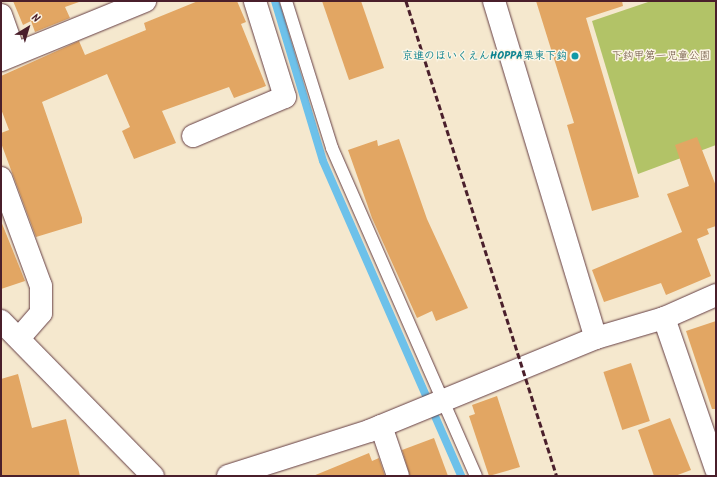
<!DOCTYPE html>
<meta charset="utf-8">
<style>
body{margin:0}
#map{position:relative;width:717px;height:477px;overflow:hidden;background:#f5e8ce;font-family:Kalam,"Klee One",sans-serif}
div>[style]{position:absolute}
.green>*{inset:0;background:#b2c367}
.stream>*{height:8px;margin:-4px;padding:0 4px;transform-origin:4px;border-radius:4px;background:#6dc1ea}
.building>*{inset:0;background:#e2a663;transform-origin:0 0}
.roads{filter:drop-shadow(0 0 1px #643d43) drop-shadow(0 0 1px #643d43)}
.lane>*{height:12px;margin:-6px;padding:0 6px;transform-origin:6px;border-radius:6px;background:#fff}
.street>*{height:22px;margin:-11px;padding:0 11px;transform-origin:11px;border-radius:11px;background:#fff}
.secondary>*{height:22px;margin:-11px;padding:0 11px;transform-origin:11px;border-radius:11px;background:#fff}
.rail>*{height:3px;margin-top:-1.5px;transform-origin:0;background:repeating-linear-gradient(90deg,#4a1f2b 0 6px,transparent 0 9px)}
.dots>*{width:11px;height:11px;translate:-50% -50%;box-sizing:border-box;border:2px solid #fcf5e5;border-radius:50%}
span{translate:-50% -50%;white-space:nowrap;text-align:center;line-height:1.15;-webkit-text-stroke:3px #fcf5e5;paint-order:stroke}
.culture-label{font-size:11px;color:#0d838f;font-weight:700}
.right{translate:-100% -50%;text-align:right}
.park-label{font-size:11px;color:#69503d}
.frame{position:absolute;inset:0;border:2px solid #4a1f2b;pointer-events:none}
.north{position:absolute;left:8px;top:8px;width:40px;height:40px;-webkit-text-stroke:3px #fcf5e5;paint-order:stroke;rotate:38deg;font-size:11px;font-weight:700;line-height:16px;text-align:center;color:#4a1f2b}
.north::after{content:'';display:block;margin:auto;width:14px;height:18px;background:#4a1f2b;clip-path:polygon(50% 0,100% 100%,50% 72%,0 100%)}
</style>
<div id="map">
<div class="green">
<i style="clip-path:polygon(651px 1px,716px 1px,716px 145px,638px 174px,592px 21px)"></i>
</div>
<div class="stream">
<i style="left:275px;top:1px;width:167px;rotate:73.3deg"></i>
<i style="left:323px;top:161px;width:344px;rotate:66.3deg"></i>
</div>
<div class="building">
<i style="clip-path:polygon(13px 1px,78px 1px,79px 2px,65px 7px,70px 18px,35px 32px,31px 21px,23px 25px)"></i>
<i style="clip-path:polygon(198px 1px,237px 1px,246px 22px,241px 24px,266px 86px,234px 98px,229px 87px,162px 111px,176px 143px,134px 159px,122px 131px,130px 127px,107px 74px,42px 102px,82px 218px,82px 223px,36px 237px,1px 143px,1px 133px,9px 130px,1px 109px,1px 76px,79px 41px,85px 55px,146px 30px,144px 23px)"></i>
<i style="clip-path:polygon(322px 1px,361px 1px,384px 68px,349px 80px)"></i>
<i style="clip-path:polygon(536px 1px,622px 1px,623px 6px,586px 18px,639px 197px,592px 211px,567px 125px,574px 123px)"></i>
<i style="clip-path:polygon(697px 137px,716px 186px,716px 226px,707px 229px,709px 234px,697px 239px,711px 276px,666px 295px,661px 283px,604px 302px,592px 270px,682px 232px,667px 194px,689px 186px,675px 145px)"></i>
<i style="clip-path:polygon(399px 139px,427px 219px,468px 308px,436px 321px,432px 311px,417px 318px,372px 218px,348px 150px,377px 140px,378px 146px)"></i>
<i style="clip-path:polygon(1px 221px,25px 281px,1px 289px)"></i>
<i style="clip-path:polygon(716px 321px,716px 409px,712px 409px,686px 331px)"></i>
<i style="left:631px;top:363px;width:61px;height:29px;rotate:72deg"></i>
<i style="clip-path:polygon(18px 374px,32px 428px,66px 419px,80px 476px,1px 476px,1px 379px)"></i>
<i style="clip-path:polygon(497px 396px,520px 467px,489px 476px,469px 416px,475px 414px,472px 405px)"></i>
<i style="clip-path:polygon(670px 418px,691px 470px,675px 476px,654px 476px,638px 430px)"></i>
<i style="clip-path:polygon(434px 438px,448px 476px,410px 476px,402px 450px)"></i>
<i style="clip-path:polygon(369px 453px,372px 461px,379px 458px,385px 476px,313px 476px)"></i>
</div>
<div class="roads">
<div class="lane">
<i style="left:286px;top:1px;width:154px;rotate:72.6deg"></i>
<i style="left:332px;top:148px;width:358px;rotate:66.3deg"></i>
</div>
<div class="street">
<i style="left:494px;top:1px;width:352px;rotate:73.2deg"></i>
<i style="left:1px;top:15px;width:41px;rotate:70.3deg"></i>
<i style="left:1px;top:60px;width:156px;rotate:-22.3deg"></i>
<i style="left:193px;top:136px;width:100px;rotate:-23deg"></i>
<i style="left:285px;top:97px;width:101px;rotate:-107.4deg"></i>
<i style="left:1px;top:178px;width:115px;rotate:69.7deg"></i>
<i style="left:41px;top:286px;width:27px;rotate:90deg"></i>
<i style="left:41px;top:313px;width:33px;rotate:131deg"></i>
<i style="left:664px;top:318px;width:160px;rotate:71deg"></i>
<i style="left:381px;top:426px;width:53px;rotate:71.2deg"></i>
<i style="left:228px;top:476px;width:148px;rotate:-17.7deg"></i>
<i style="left:369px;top:431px;width:245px;rotate:-22.3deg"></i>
<i style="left:596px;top:338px;width:71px;rotate:-16.4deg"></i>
<i style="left:664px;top:318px;width:57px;rotate:-23.9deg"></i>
</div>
<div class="secondary">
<i style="left:1px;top:321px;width:217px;rotate:45.6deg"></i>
</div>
</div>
<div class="rail">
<i style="left:406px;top:1px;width:498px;rotate:72.4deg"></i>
</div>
<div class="dots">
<i style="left:575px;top:56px;background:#0f9aa8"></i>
</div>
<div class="culture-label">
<span class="right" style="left:567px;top:56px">京進のほいくえんHOPPA栗東下鈎</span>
</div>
<div class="park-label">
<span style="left:661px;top:56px">下鈎甲第一児童公園</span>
</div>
<div class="frame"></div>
<div class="north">N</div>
</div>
